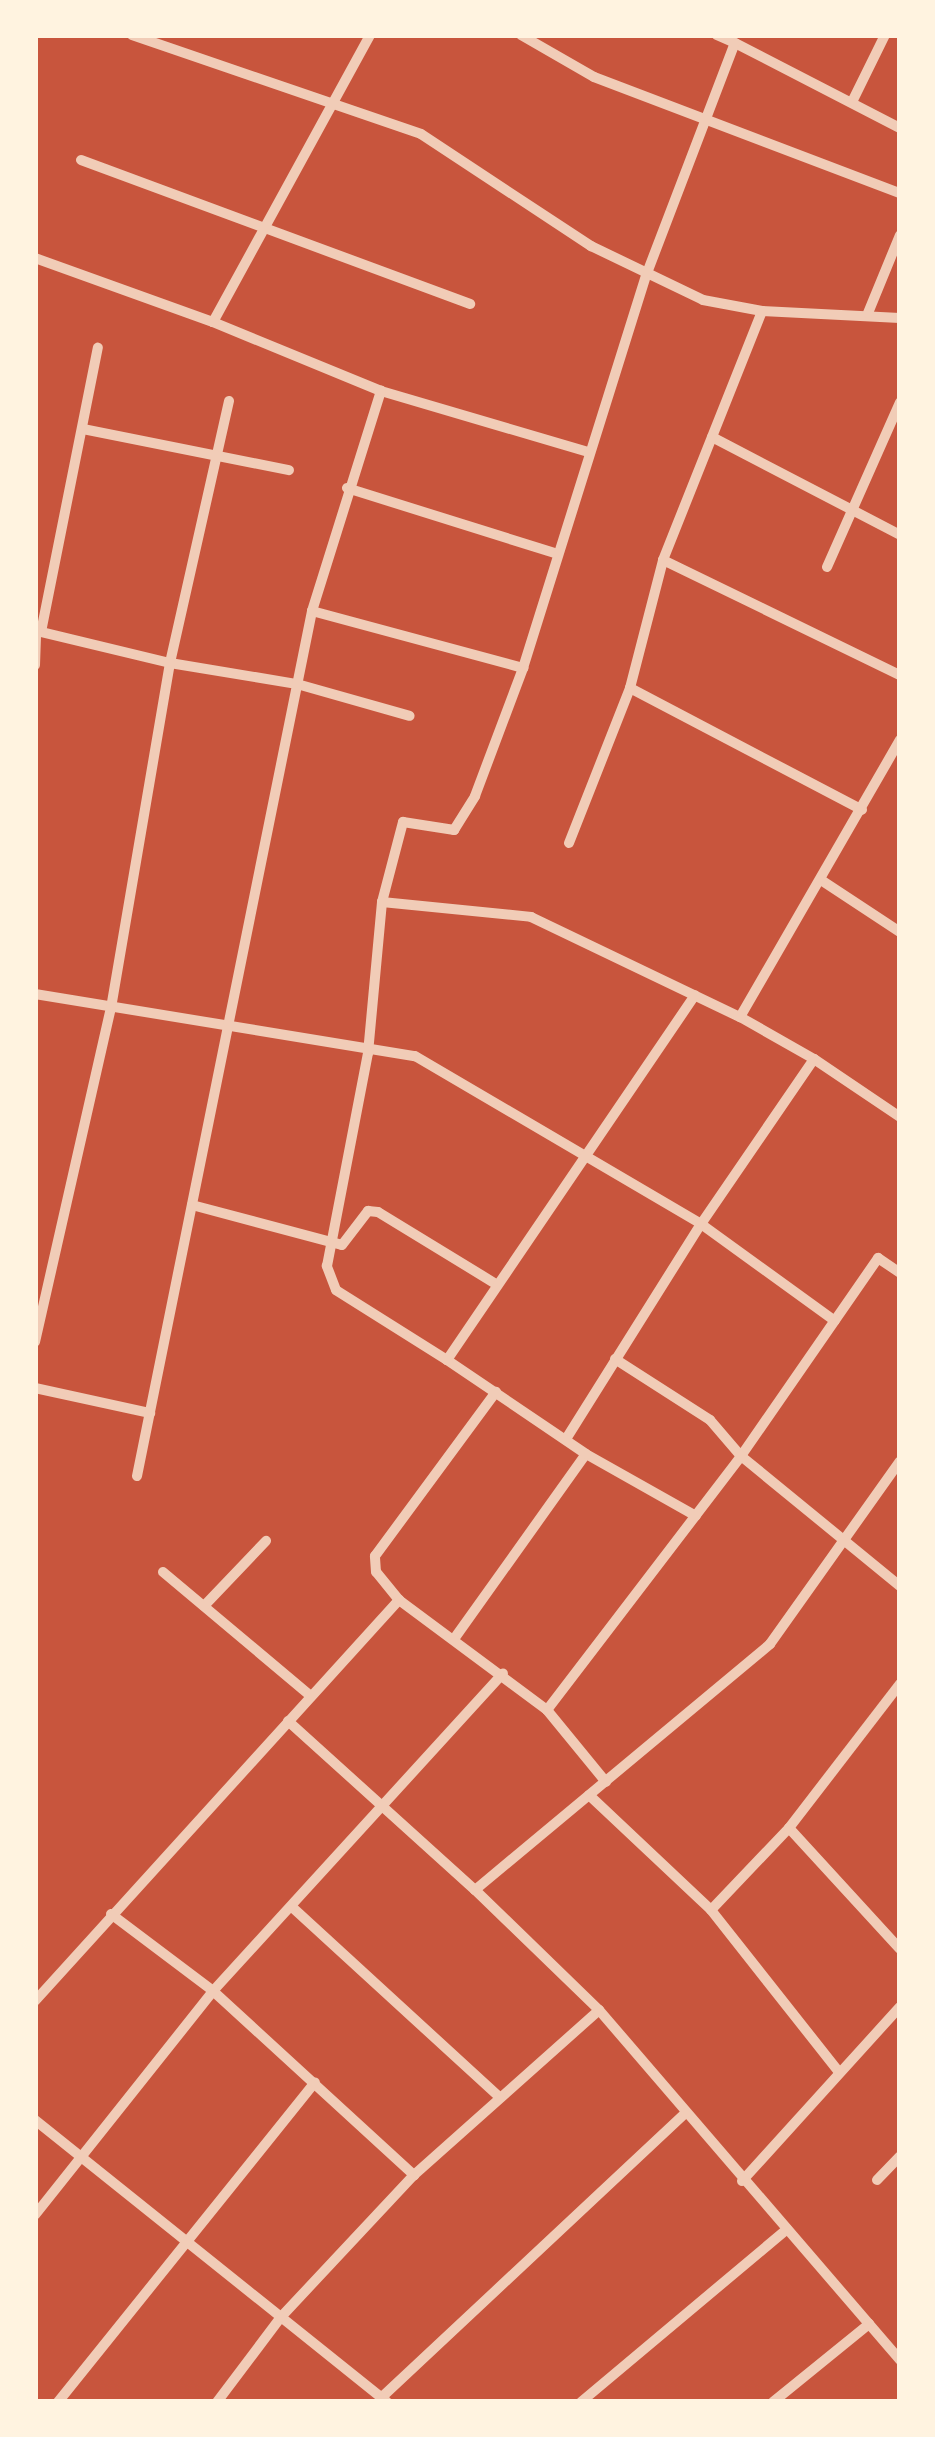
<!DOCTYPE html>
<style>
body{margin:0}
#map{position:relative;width:935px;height:2437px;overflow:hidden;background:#c8553d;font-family:Helvetica,sans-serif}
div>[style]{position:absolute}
.minor>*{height:10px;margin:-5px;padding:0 5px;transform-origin:5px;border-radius:5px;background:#f1ccb7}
span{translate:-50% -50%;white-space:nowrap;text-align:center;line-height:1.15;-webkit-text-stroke:9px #fff3e0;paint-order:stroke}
.frame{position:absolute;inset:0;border:38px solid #fff3e0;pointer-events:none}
</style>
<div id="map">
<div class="minor">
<i style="left:132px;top:35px;width:305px;rotate:18.9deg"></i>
<i style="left:421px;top:134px;width:204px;rotate:33.4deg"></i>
<i style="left:591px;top:246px;width:124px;rotate:25.7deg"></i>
<i style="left:703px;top:300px;width:60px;rotate:10.6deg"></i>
<i style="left:762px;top:311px;width:138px;rotate:2.9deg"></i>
<i style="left:521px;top:35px;width:84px;rotate:29.9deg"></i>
<i style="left:594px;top:77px;width:327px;rotate:20.8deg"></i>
<i style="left:735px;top:43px;width:186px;rotate:27.3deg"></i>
<i style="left:853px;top:100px;width:72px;rotate:-63.8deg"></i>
<i style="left:81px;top:160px;width:415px;rotate:20.3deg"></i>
<i style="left:35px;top:258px;width:189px;rotate:19.8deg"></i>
<i style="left:868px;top:313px;width:84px;rotate:-67.7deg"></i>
<i style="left:381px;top:391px;width:216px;rotate:16.4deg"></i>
<i style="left:229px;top:401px;width:269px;rotate:102.7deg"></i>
<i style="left:170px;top:663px;width:129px;rotate:9.4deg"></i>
<i style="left:297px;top:684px;width:117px;rotate:15.8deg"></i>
<i style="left:83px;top:429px;width:210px;rotate:11.3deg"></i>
<i style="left:712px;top:437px;width:212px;rotate:27.5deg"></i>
<i style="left:347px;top:488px;width:221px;rotate:17.4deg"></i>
<i style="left:663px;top:560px;width:263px;rotate:25.9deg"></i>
<i style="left:827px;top:567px;width:180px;rotate:-66.1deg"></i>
<i style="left:312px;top:611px;width:219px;rotate:15.1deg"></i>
<i style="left:35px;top:665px;width:34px;rotate:-88deg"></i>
<i style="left:630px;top:688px;width:262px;rotate:27.7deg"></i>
<i style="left:569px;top:843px;width:167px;rotate:-68.5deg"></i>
<i style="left:630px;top:688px;width:132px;rotate:-75.5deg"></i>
<i style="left:663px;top:560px;width:268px;rotate:-68.3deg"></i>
<i style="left:821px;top:880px;width:95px;rotate:33.4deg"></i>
<i style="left:382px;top:902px;width:83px;rotate:-75.3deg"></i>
<i style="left:403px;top:822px;width:52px;rotate:8.9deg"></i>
<i style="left:454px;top:830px;width:40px;rotate:-58deg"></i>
<i style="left:475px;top:796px;width:137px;rotate:-69.4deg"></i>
<i style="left:523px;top:668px;width:414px;rotate:-72.6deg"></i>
<i style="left:647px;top:273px;width:246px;rotate:-69.1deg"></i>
<i style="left:735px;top:43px;width:20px;rotate:-156deg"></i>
<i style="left:35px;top:994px;width:385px;rotate:9.3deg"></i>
<i style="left:415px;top:1056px;width:332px;rotate:30.4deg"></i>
<i style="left:701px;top:1224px;width:200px;rotate:-55.6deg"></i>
<i style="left:814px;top:1059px;width:85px;rotate:-150.4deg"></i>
<i style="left:740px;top:1017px;width:320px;rotate:-60deg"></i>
<i style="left:814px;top:1059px;width:104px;rotate:34deg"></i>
<i style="left:192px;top:1205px;width:155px;rotate:14.9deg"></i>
<i style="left:342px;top:1245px;width:43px;rotate:-52.6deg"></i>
<i style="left:368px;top:1211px;width:10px;rotate:6deg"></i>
<i style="left:378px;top:1212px;width:138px;rotate:31.4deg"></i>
<i style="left:35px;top:1342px;width:343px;rotate:-77.2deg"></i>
<i style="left:111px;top:1008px;width:350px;rotate:-80.3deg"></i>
<i style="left:170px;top:663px;width:133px;rotate:-166.5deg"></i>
<i style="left:41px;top:632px;width:290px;rotate:-78.7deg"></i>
<i style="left:615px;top:1359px;width:113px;rotate:32.7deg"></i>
<i style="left:710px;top:1420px;width:48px;rotate:49.3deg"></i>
<i style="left:741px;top:1456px;width:241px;rotate:-55.3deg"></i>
<i style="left:878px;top:1258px;width:27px;rotate:34deg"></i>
<i style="left:447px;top:1360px;width:131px;rotate:-147.8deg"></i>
<i style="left:336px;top:1290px;width:26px;rotate:-111deg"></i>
<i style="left:327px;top:1266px;width:217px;rotate:-79.1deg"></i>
<i style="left:368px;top:1053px;width:152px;rotate:-84.7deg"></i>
<i style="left:382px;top:902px;width:150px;rotate:5.7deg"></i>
<i style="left:531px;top:917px;width:232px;rotate:25.6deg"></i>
<i style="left:35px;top:1388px;width:118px;rotate:12.3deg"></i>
<i style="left:566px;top:1439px;width:254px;rotate:-57.9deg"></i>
<i style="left:701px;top:1224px;width:165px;rotate:35.9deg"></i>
<i style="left:586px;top:1454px;width:126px;rotate:29.4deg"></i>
<i style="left:137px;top:1476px;width:883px;rotate:-78.56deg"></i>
<i style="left:312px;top:611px;width:231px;rotate:-72.6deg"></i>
<i style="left:381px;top:391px;width:182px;rotate:-157.7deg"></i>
<i style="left:213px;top:322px;width:327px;rotate:-61.3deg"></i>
<i style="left:163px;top:1572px;width:193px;rotate:40deg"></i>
<i style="left:399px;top:1600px;width:36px;rotate:-129deg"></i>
<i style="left:376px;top:1572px;width:16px;rotate:-94deg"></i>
<i style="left:375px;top:1556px;width:204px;rotate:-53.6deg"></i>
<i style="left:204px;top:1606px;width:90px;rotate:-46.4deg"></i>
<i style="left:454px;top:1639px;width:227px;rotate:-54.5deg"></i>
<i style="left:586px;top:1454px;width:168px;rotate:-145.9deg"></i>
<i style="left:447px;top:1360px;width:441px;rotate:-55.8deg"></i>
<i style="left:547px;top:1710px;width:320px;rotate:-52.6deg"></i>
<i style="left:741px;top:1456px;width:205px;rotate:39.3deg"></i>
<i style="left:288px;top:1721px;width:252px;rotate:42.1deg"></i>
<i style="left:589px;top:1795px;width:168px;rotate:43.3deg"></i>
<i style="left:711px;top:1910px;width:113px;rotate:-46.4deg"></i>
<i style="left:789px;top:1828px;width:182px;rotate:-52.4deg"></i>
<i style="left:789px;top:1828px;width:164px;rotate:47.5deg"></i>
<i style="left:292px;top:1907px;width:280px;rotate:42.5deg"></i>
<i style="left:711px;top:1910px;width:205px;rotate:51.7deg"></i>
<i style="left:111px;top:1914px;width:128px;rotate:37deg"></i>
<i style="left:213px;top:1991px;width:430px;rotate:-47.6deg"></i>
<i style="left:35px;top:2001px;width:542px;rotate:-47.77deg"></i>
<i style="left:399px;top:1600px;width:184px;rotate:36.6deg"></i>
<i style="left:547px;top:1710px;width:93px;rotate:50.7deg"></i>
<i style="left:599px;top:2010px;width:462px;rotate:49.3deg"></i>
<i style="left:35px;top:2120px;width:451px;rotate:38.7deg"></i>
<i style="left:877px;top:2180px;width:33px;rotate:-46deg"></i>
<i style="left:742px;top:2181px;width:235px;rotate:-47.8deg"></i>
<i style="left:35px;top:2215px;width:286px;rotate:-51.5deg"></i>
<i style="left:213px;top:1991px;width:273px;rotate:42.5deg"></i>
<i style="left:382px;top:2397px;width:415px;rotate:-43.1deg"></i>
<i style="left:58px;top:2402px;width:410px;rotate:-51.2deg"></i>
<i style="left:217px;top:2402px;width:106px;rotate:-53deg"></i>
<i style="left:281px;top:2317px;width:195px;rotate:-46.9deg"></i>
<i style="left:414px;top:2175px;width:248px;rotate:-41.7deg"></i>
<i style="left:599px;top:2010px;width:173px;rotate:-135.9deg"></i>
<i style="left:475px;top:1890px;width:384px;rotate:-39.8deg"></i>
<i style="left:770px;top:1644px;width:224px;rotate:-54.6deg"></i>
<i style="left:581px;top:2402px;width:269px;rotate:-40deg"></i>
<i style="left:773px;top:2402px;width:124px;rotate:-39.1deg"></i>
</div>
<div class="frame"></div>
</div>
